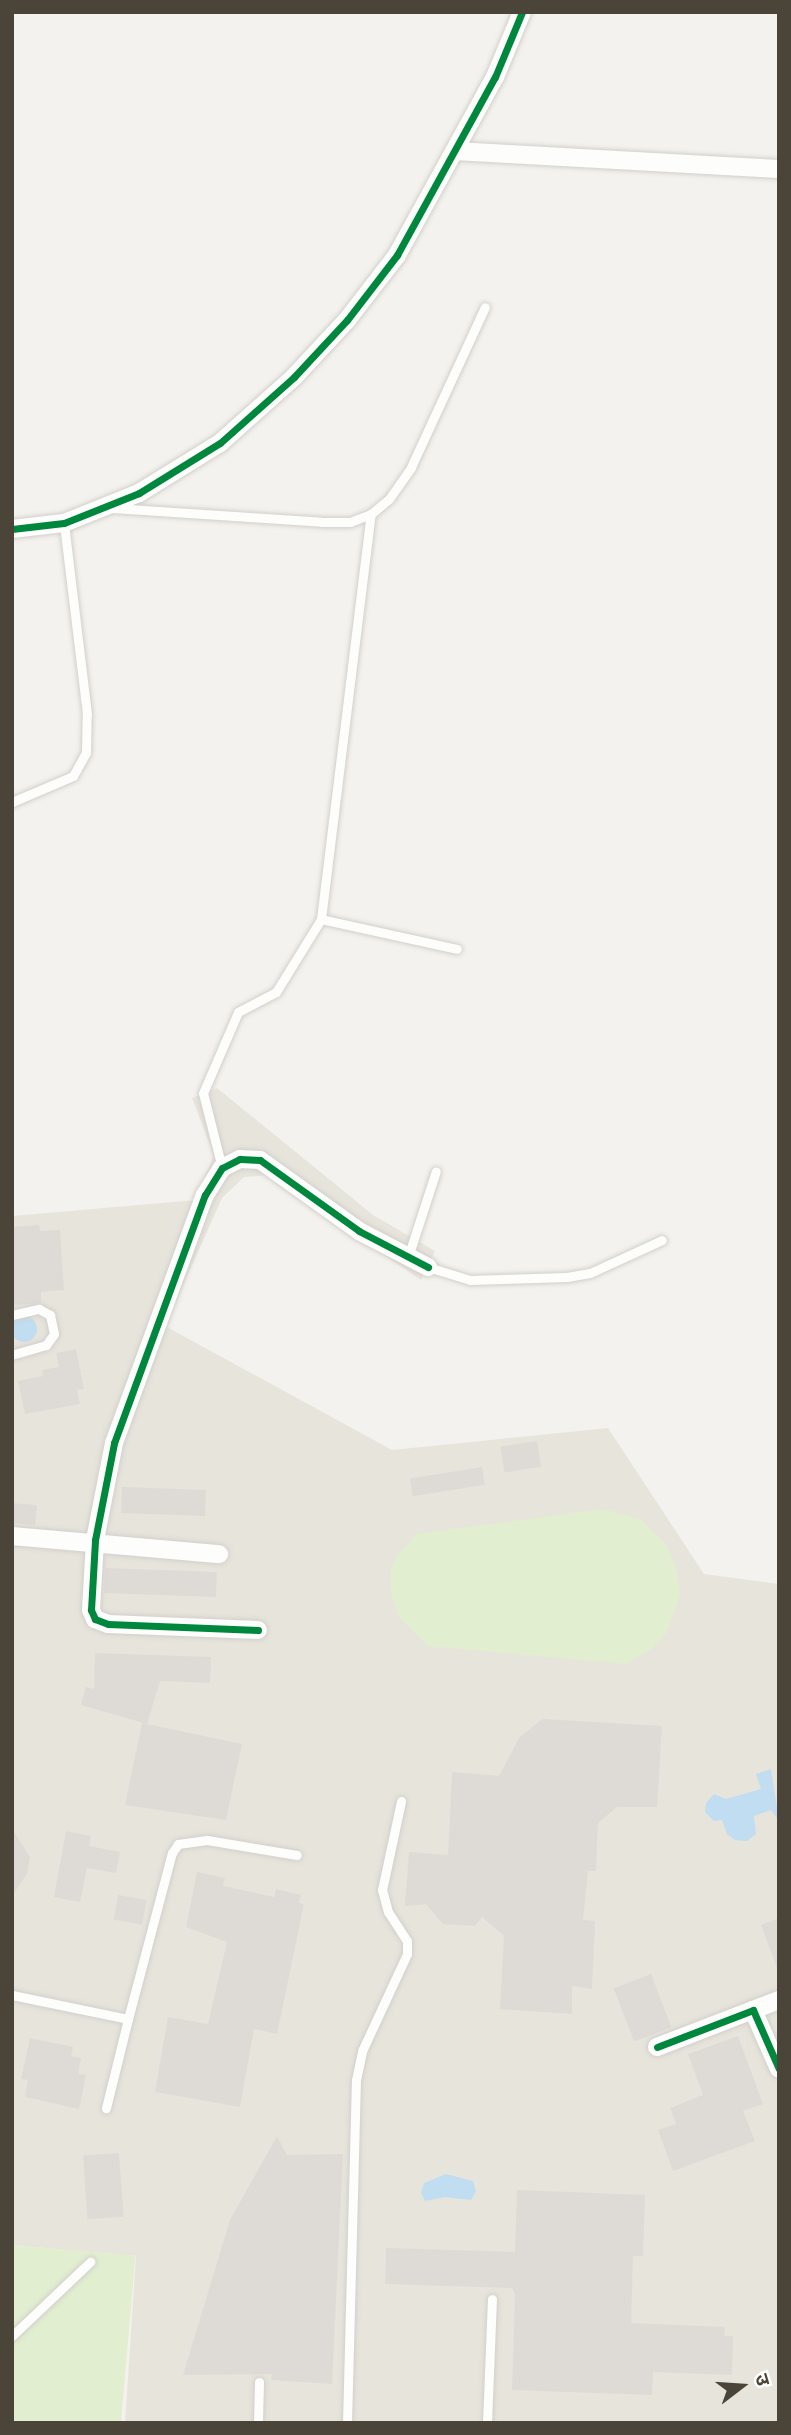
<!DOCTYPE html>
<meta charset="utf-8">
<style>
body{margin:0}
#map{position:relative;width:791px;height:2435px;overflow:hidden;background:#f4f2ee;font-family:Rubik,"Noto Sans Devanagari",sans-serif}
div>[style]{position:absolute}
.residential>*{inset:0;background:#e7e4dc}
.green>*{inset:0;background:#e1eecf;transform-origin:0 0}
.water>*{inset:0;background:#c0ddf1}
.round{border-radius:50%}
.building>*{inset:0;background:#dedbd6;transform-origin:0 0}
.roads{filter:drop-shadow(0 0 2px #d2d0cb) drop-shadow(0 0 2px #d2d0cb)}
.service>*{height:9px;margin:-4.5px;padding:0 4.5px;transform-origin:4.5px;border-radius:4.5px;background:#fdfdfc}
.minor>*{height:18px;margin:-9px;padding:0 9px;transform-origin:9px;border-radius:9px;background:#fdfdfc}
.cycleway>*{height:7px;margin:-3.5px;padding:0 3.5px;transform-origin:3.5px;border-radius:3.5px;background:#00873e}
span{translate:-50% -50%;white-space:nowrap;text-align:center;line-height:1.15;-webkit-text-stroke:6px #fff;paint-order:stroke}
.frame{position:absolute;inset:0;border:14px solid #4b4439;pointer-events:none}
.north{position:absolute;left:707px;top:2351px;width:70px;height:70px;-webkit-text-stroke:5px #fff;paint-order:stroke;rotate:73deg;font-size:19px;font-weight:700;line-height:28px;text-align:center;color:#4b4439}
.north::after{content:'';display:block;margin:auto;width:24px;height:32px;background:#4b4439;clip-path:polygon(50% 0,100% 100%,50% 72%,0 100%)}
</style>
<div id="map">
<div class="residential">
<i style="clip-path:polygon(217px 1088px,373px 1215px,435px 1251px,421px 1280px,268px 1175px,244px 1177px,222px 1198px,165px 1326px,392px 1450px,608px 1428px,704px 1574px,779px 1584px,779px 2423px,125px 2423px,136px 2256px,12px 2245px,12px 1216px,196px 1200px,214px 1155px,192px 1098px)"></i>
</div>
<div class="green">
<i style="clip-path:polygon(603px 1509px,640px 1519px,667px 1545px,677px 1572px,680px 1594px,667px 1632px,654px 1647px,627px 1664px,428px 1646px,399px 1617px,391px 1593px,391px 1571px,396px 1557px,417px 1534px)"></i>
<i style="left:12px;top:2245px;width:124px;height:178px;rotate:5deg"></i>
</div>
<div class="water">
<i class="round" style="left:11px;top:1316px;width:26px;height:26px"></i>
<i style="clip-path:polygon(771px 1769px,779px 1821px,771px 1810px,754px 1816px,756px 1834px,747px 1841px,735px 1840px,727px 1834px,722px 1820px,714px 1821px,705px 1812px,706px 1803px,714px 1794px,726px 1799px,761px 1789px,756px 1774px)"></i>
<i style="clip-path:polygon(446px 2174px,473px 2181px,476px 2191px,471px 2200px,445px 2197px,425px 2201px,421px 2193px,424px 2183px)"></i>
</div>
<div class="building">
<i style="clip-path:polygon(39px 1225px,40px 1231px,60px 1230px,64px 1290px,41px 1292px,41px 1303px,14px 1305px,12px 1227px)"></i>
<i style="clip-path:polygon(76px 1349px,84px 1389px,77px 1390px,80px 1404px,25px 1414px,18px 1381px,43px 1376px,42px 1370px,59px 1367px,56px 1353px)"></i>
<i style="left:537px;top:1441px;width:26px;height:37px;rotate:81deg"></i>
<i style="left:482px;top:1467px;width:18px;height:73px;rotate:81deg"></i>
<i style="left:122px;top:1487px;width:84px;height:26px;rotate:2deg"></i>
<i style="left:12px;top:1503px;width:25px;height:20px;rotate:5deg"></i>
<i style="left:105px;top:1568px;width:112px;height:25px;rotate:2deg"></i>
<i style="clip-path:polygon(95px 1653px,211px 1657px,210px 1683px,160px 1681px,147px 1724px,242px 1744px,226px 1820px,125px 1805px,142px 1723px,147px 1724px,81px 1705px,86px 1687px,94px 1689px)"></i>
<i style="clip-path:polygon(542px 1719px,662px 1726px,657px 1807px,617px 1807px,598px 1823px,596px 1871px,588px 1871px,583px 1920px,595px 1921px,592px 1989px,572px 1986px,572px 2014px,500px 2009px,504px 1936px,482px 1917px,475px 1926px,443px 1924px,426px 1904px,405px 1906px,409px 1852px,448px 1855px,452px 1772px,499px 1776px,519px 1738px)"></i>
<i style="clip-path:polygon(12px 1829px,30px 1857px,27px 1874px,12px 1896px)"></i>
<i style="clip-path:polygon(66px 1831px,91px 1836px,89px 1846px,120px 1852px,116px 1873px,87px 1868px,80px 1902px,54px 1897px)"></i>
<i style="clip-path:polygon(197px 1872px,225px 1878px,223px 1886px,274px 1897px,276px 1889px,301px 1895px,299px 1903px,304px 1904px,277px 2034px,254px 2029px,240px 2107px,155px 2092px,168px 2017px,208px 2024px,227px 1942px,186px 1927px)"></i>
<i style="left:118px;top:1895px;width:29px;height:25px;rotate:10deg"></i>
<i style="clip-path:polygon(779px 1918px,779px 1968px,777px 1968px,761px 1925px)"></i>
<i style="left:651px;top:1974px;width:57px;height:40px;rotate:69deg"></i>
<i style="clip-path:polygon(738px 2036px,763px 2104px,743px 2111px,755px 2141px,673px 2171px,658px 2130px,676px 2124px,670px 2108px,703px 2095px,688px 2054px)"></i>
<i style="clip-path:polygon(30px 2038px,73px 2047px,71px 2056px,81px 2058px,78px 2074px,86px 2075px,79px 2109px,25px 2097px,28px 2080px,21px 2079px)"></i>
<i style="clip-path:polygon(277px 2136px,287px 2155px,343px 2154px,332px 2384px,271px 2380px,272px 2374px,183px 2375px,230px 2220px)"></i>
<i style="left:119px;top:2153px;width:64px;height:36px;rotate:86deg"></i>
<i style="clip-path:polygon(517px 2190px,645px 2195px,643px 2256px,633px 2256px,631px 2323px,725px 2327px,724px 2336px,733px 2336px,732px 2375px,653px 2372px,652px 2395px,512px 2390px,515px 2294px,512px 2288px,385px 2284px,386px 2248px,515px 2252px)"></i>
</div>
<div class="roads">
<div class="service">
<i style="left:113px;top:508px;width:209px;rotate:3.8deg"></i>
<i style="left:322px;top:522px;width:28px"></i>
<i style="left:350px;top:522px;width:22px;rotate:-21deg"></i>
<i style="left:371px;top:514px;width:23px;rotate:-40deg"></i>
<i style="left:389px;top:499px;width:39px;rotate:-55deg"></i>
<i style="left:411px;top:467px;width:176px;rotate:-65.2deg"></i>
<i style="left:12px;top:802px;width:66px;rotate:-23.1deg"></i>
<i style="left:73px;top:776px;width:26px;rotate:-61deg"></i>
<i style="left:86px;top:753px;width:39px;rotate:-89deg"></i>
<i style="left:87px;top:714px;width:192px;rotate:-96.9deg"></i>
<i style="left:321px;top:919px;width:139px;rotate:12.4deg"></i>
<i style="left:222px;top:1168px;width:77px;rotate:-104.2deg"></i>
<i style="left:203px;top:1093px;width:88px;rotate:-66.6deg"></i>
<i style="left:238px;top:1012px;width:43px;rotate:-27.8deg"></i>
<i style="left:276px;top:992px;width:86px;rotate:-58.3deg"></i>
<i style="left:321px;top:919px;width:408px;rotate:-83deg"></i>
<i style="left:408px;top:1257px;width:90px;rotate:-72deg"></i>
<i style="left:428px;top:1267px;width:44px;rotate:17.2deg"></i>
<i style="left:470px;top:1280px;width:97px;rotate:-1.8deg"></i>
<i style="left:567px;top:1277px;width:23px;rotate:-10deg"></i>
<i style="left:590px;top:1273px;width:79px;rotate:-24.6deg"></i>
<i style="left:12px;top:1315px;width:28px;rotate:-13deg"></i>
<i style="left:39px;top:1309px;width:13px;rotate:29deg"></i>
<i style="left:50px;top:1315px;width:19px;rotate:78deg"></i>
<i style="left:54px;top:1334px;width:14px;rotate:126deg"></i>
<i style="left:46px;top:1345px;width:35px;rotate:164deg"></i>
<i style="left:12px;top:1995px;width:118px;rotate:11.7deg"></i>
<i style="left:128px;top:2019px;width:92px;rotate:103.9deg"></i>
<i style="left:128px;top:2019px;width:172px;rotate:-75.2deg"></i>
<i style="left:172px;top:1853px;width:11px;rotate:-56deg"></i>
<i style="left:178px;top:1844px;width:29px;rotate:-8deg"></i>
<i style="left:207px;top:1840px;width:91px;rotate:9.5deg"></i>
<i style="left:12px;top:2336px;width:108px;rotate:-43.5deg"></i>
<i style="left:258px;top:2423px;width:41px;rotate:-88.6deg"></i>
<i style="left:347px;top:2423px;width:343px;rotate:-88.5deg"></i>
<i style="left:356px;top:2080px;width:30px;rotate:-78deg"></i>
<i style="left:362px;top:2051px;width:107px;rotate:-65.1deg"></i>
<i style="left:407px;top:1954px;width:13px;rotate:-90deg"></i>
<i style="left:407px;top:1941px;width:35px;rotate:-123deg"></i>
<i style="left:388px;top:1912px;width:23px;rotate:-105deg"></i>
<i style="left:382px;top:1890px;width:91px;rotate:-77.9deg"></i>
<i style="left:487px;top:2423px;width:124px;rotate:-87.7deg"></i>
</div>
<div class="minor">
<i style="left:455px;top:151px;width:324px;rotate:3.2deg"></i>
<i style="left:12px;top:529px;width:52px;rotate:-6.6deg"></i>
<i style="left:64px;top:523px;width:81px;rotate:-21.8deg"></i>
<i style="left:139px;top:493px;width:95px;rotate:-31.7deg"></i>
<i style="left:220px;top:443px;width:99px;rotate:-41.7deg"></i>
<i style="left:294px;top:377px;width:78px;rotate:-47.1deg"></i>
<i style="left:347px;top:320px;width:82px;rotate:-52.4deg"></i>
<i style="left:397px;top:255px;width:203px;rotate:-61.2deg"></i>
<i style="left:495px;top:77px;width:70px;rotate:-67.4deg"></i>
<i style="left:12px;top:1536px;width:208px;rotate:5deg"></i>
<i style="left:258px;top:1630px;width:150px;rotate:-177.7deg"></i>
<i style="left:108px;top:1624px;width:14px;rotate:-159deg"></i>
<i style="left:95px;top:1619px;width:10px;rotate:-114deg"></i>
<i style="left:91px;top:1610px;width:70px;rotate:-86.7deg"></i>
<i style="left:95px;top:1540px;width:99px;rotate:-78.9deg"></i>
<i style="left:114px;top:1443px;width:264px;rotate:-69.9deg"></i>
<i style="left:205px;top:1195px;width:32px;rotate:-58deg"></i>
<i style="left:222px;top:1168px;width:20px;rotate:-27deg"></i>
<i style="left:240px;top:1159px;width:20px;rotate:3deg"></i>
<i style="left:260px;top:1160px;width:122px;rotate:35.6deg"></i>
<i style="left:359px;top:1231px;width:78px;rotate:27.6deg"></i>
<i style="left:753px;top:2010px;width:28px;rotate:-21deg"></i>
<i style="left:657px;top:2047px;width:103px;rotate:-21.1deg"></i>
<i style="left:753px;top:2010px;width:64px;rotate:66.2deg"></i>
</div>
</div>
<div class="cycleway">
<i style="left:12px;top:529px;width:52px;rotate:-6.6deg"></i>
<i style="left:64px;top:523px;width:81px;rotate:-21.8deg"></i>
<i style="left:139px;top:493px;width:95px;rotate:-31.7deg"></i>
<i style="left:220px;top:443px;width:99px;rotate:-41.7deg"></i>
<i style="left:294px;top:377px;width:78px;rotate:-47.1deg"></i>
<i style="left:347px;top:320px;width:82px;rotate:-52.4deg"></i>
<i style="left:397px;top:255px;width:203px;rotate:-61.2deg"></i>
<i style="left:495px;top:77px;width:70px;rotate:-67.4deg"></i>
<i style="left:258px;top:1630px;width:150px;rotate:-177.7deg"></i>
<i style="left:108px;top:1624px;width:14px;rotate:-159deg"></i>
<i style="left:95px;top:1619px;width:10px;rotate:-114deg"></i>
<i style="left:91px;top:1610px;width:70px;rotate:-86.7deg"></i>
<i style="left:95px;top:1540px;width:99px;rotate:-78.9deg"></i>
<i style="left:114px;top:1443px;width:264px;rotate:-69.9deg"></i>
<i style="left:205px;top:1195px;width:32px;rotate:-58deg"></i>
<i style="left:222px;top:1168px;width:20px;rotate:-27deg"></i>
<i style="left:240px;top:1159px;width:20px;rotate:3deg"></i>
<i style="left:260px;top:1160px;width:122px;rotate:35.6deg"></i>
<i style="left:359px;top:1231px;width:78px;rotate:27.6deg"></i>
<i style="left:657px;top:2047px;width:103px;rotate:-21.1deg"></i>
<i style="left:753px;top:2010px;width:64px;rotate:66.2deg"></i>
</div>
<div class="frame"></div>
<div class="north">उ</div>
</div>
